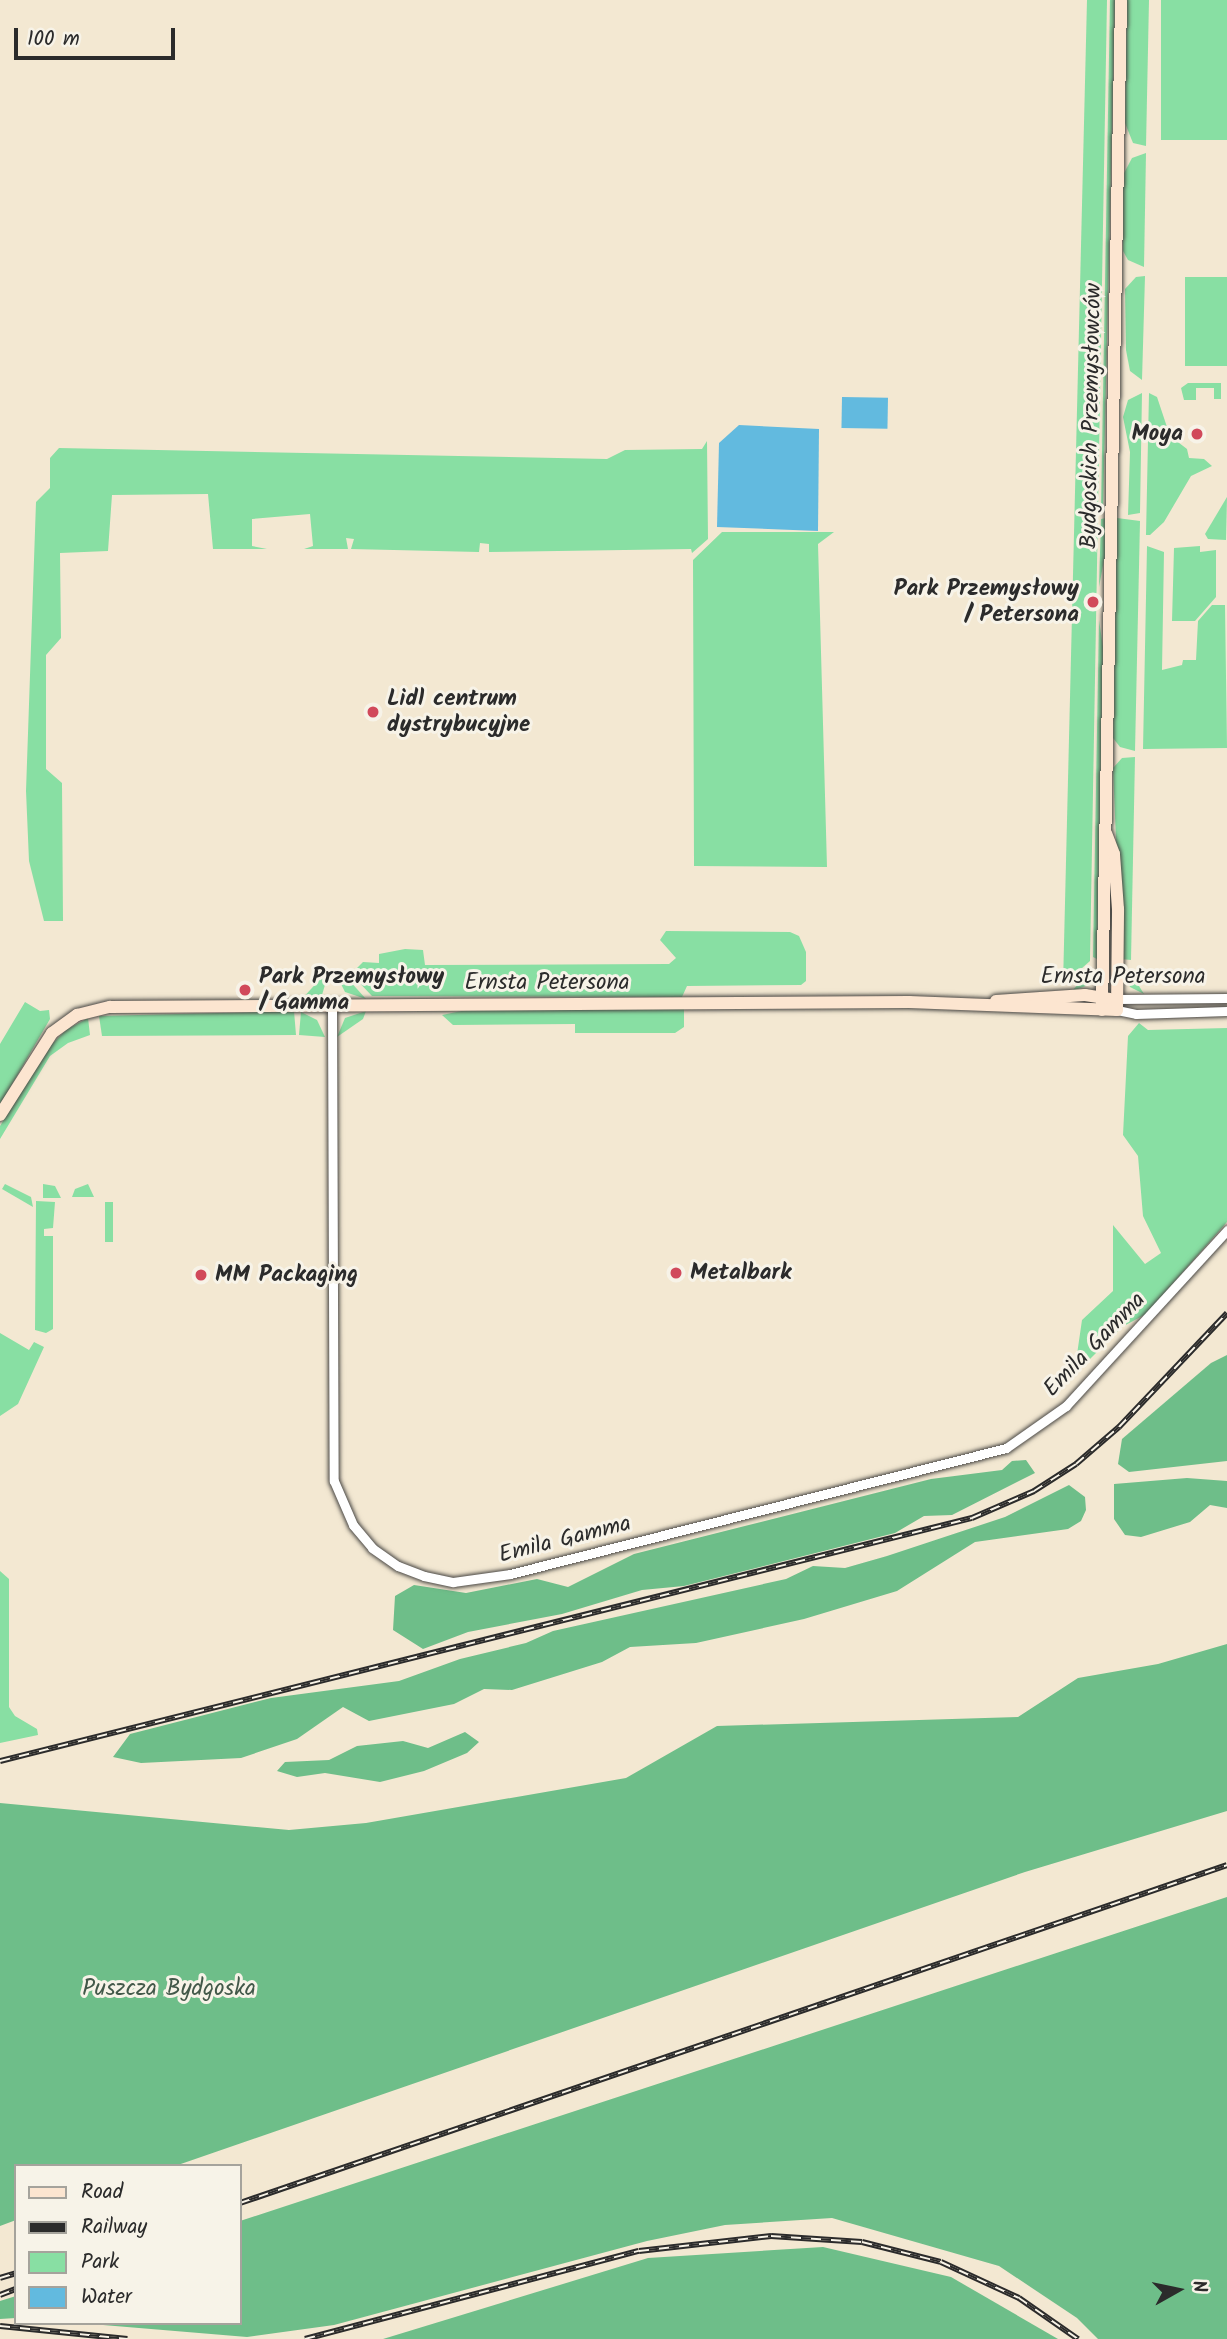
<!DOCTYPE html>
<meta charset="utf-8">
<style>
body{margin:0}
#map{position:relative;width:1227px;height:2339px;overflow:hidden;background:#f3e8d2;font-family:Kalam,sans-serif}
div>[style]{position:absolute}
.green>*{inset:0;background:#88dfa3;transform-origin:0 0}
.forest>*{inset:0;background:#6ebe89}
.water>*{inset:0;background:#62badf;transform-origin:0 0}
.roads{filter:drop-shadow(0 0 2px #494744) drop-shadow(0 0 2px #494744)}
.street>*{height:9px;margin:-4.5px;padding:0 4.5px;transform-origin:4.5px;border-radius:4.5px;background:#fff}
.secondary>*{height:12px;margin:-6px;padding:0 6px;transform-origin:6px;border-radius:6px;background:#fce5d0}
.rail>*{height:6px;margin-top:-3px;transform-origin:0;background:repeating-linear-gradient(90deg,#f7f3e8 0 10px,#2b2b2b 0 20px);box-sizing:border-box;border-block:2px solid #2b2b2b}
.dots>*{width:19px;height:19px;translate:-50% -50%;box-sizing:border-box;border:4px solid #f7f3e8;border-radius:50%}
span{translate:-50% -50%;white-space:nowrap;text-align:center;line-height:1.15;-webkit-text-stroke:6px #f7f3e8;paint-order:stroke}
.street-label{font-size:23px;color:#2b2b2b}
.poi-label{font-size:23px;color:#2b2b2b;font-weight:700}
.right{translate:-100% -50%;text-align:right}
.left{translate:0 -50%;text-align:left}
.park-label{font-size:23px;color:#425849}
.legend{position:absolute;left:14px;top:2164px;width:228px;height:161px;box-sizing:border-box;background:#f7f3e8;border:2px solid #a5a39c;margin:0;padding:9px 12px;list-style:none;font-size:21px;color:#2b2b2b}
.legend li{display:flex;align-items:center;gap:14px;height:35px}
.legend b{width:35px;border:2px solid #a5a39c}
.north{position:absolute;left:1143px;top:2255px;width:70px;height:70px;-webkit-text-stroke:5px #f7f3e8;paint-order:stroke;rotate:81deg;font-size:19px;font-weight:700;line-height:28px;text-align:center;color:#2b2b2b}
.north::after{content:'';display:block;margin:auto;width:24px;height:32px;background:#2b2b2b;clip-path:polygon(50% 0,100% 100%,50% 72%,0 100%)}
.scale{position:absolute;left:14px;top:28px;width:161px;height:32px;box-sizing:border-box;border:4px solid #2b2b2b;border-top:0;padding-left:9px;font-size:21px;line-height:24px;white-space:nowrap;color:#2b2b2b;-webkit-text-stroke:5px #f7f3e8;paint-order:stroke}
</style>
<div id="map">
<div class="green">
<i style="clip-path:polygon(1087px 0,1107px 0,1090px 961px,1063px 985px)"></i>
<i style="clip-path:polygon(1110px 0,1115px 0,1103px 511px,1101px 509px)"></i>
<i style="clip-path:polygon(1127px 0,1149px 0,1146px 146px,1133px 143px,1125px 123px)"></i>
<i style="left:1161px;top:0;width:66px;height:140px"></i>
<i style="clip-path:polygon(1146px 153px,1144px 267px,1128px 260px,1123px 251px,1123px 175px,1132px 158px)"></i>
<i style="clip-path:polygon(1145px 276px,1142px 380px,1130px 371px,1126px 350px,1125px 289px,1136px 277px)"></i>
<i style="left:1185px;top:277px;width:42px;height:89px"></i>
<i style="clip-path:polygon(1188px 383px,1221px 383px,1221px 399px,1214px 399px,1214px 388px,1196px 388px,1196px 400px,1184px 400px,1181px 388px)"></i>
<i style="clip-path:polygon(1142px 393px,1140px 513px,1128px 515px,1130px 452px,1123px 417px,1128px 400px)"></i>
<i style="clip-path:polygon(1149px 393px,1157px 397px,1170px 436px,1187px 449px,1189px 458px,1204px 459px,1212px 466px,1191px 476px,1164px 522px,1150px 535px,1146px 535px)"></i>
<i style="clip-path:polygon(707px 441px,708px 539px,692px 553px,691px 549px,489px 552px,489px 544px,480px 543px,479px 552px,351px 549px,354px 539px,346px 538px,348px 549px,304px 549px,313px 546px,310px 514px,252px 519px,252px 546px,267px 549px,213px 549px,208px 494px,112px 495px,108px 551px,60px 553px,61px 638px,46px 655px,46px 769px,62px 783px,63px 921px,44px 921px,29px 861px,26px 791px,36px 502px,50px 488px,50px 458px,59px 448px,607px 459px,625px 450px,702px 449px)"></i>
<i style="clip-path:polygon(1227px 497px,1226px 540px,1208px 539px,1205px 534px)"></i>
<i style="clip-path:polygon(1106px 518px,1105px 555px,1099px 587px,1101px 519px)"></i>
<i style="clip-path:polygon(1117px 518px,1140px 521px,1135px 751px,1120px 747px,1113px 738px)"></i>
<i style="clip-path:polygon(722px 532px,834px 532px,818px 544px,827px 867px,694px 866px,693px 560px)"></i>
<i style="clip-path:polygon(1147px 546px,1164px 552px,1162px 670px,1182px 665px,1183px 660px,1196px 660px,1198px 621px,1212px 605px,1225px 605px,1227px 748px,1143px 749px)"></i>
<i style="clip-path:polygon(1200px 546px,1200px 552px,1216px 550px,1216px 597px,1195px 621px,1172px 621px,1174px 548px)"></i>
<i style="clip-path:polygon(1099px 620px,1103px 647px,1097px 959px,1093px 957px)"></i>
<i style="clip-path:polygon(1135px 757px,1131px 960px,1121px 959px,1113px 768px,1122px 758px)"></i>
<i style="clip-path:polygon(666px 931px,790px 932px,799px 936px,806px 952px,806px 981px,801px 985px,687px 986px,682px 997px,372px 996px,351px 974px,363px 962px,379px 963px,379px 954px,405px 949px,423px 950px,425px 965px,669px 964px,676px 958px,660px 940px)"></i>
<i style="clip-path:polygon(1097px 970px,1086px 986px,1072px 991px,1090px 971px)"></i>
<i style="clip-path:polygon(1121px 970px,1129px 970px,1144px 994px,1130px 987px)"></i>
<i style="clip-path:polygon(321px 978px,327px 978px,322px 995px,301px 1000px)"></i>
<i style="clip-path:polygon(338px 978px,348px 979px,366px 999px,345px 992px)"></i>
<i style="clip-path:polygon(25px 1002px,40px 1011px,49px 1010px,50px 1019px,0 1105px,0 1044px)"></i>
<i style="clip-path:polygon(684px 1009px,684px 1027px,675px 1033px,575px 1033px,575px 1024px,453px 1025px,442px 1015px,466px 1010px)"></i>
<i style="clip-path:polygon(294px 1011px,296px 1035px,102px 1036px,99px 1016px)"></i>
<i style="clip-path:polygon(366px 1011px,363px 1019px,337px 1037px,345px 1018px)"></i>
<i style="clip-path:polygon(301px 1012px,317px 1020px,325px 1037px,299px 1035px)"></i>
<i style="clip-path:polygon(88px 1018px,90px 1035px,68px 1043px,50px 1056px,0 1139px,0 1126px,49px 1047px,66px 1030px)"></i>
<i style="clip-path:polygon(1139px 1023px,1148px 1030px,1227px 1028px,1227px 1222px,1146px 1314px,1122px 1327px,1074px 1375px,1082px 1320px,1113px 1291px,1113px 1225px,1145px 1264px,1161px 1253px,1143px 1216px,1138px 1156px,1123px 1135px,1128px 1036px)"></i>
<i style="clip-path:polygon(5px 1184px,31px 1197px,33px 1207px,2px 1189px)"></i>
<i style="clip-path:polygon(43px 1184px,55px 1186px,61px 1198px,43px 1198px)"></i>
<i style="clip-path:polygon(88px 1184px,94px 1197px,72px 1197px,75px 1189px)"></i>
<i style="clip-path:polygon(36px 1201px,55px 1202px,53px 1228px,44px 1229px,44px 1236px,53px 1236px,53px 1329px,46px 1333px,35px 1330px)"></i>
<i style="left:105px;top:1202px;width:8px;height:40px"></i>
<i style="clip-path:polygon(0 1333px,29px 1350px,34px 1342px,44px 1347px,18px 1404px,0 1416px)"></i>
<i style="clip-path:polygon(0 1571px,9px 1579px,9px 1707px,15px 1716px,37px 1729px,38px 1735px,0 1743px)"></i>
</div>
<div class="forest">
<i style="clip-path:polygon(1227px 1355px,1227px 1461px,1129px 1472px,1118px 1464px,1122px 1439px,1211px 1363px)"></i>
<i style="clip-path:polygon(1026px 1460px,1035px 1473px,952px 1515px,924px 1516px,895px 1533px,684px 1586px,642px 1590px,562px 1614px,468px 1632px,423px 1649px,393px 1630px,395px 1596px,414px 1585px,466px 1593px,537px 1579px,568px 1587px,634px 1554px,931px 1479px,1002px 1470px,1012px 1461px)"></i>
<i style="clip-path:polygon(1187px 1478px,1227px 1481px,1227px 1508px,1210px 1505px,1190px 1522px,1141px 1537px,1125px 1535px,1114px 1519px,1114px 1484px)"></i>
<i style="clip-path:polygon(1069px 1485px,1085px 1497px,1086px 1510px,1081px 1521px,1068px 1529px,975px 1542px,897px 1591px,804px 1619px,696px 1643px,630px 1647px,602px 1662px,512px 1690px,484px 1689px,454px 1704px,369px 1721px,343px 1707px,297px 1739px,241px 1758px,141px 1763px,113px 1757px,130px 1734px,271px 1698px,399px 1681px,460px 1659px,526px 1643px,553px 1631px,786px 1579px,813px 1566px,845px 1568px,887px 1556px,1005px 1517px)"></i>
<i style="clip-path:polygon(1227px 1644px,1227px 1811px,1025px 1872px,175px 2166px,16px 2166px,16px 2220px,0 2226px,0 1803px,289px 1830px,366px 1823px,626px 1778px,717px 1726px,1018px 1717px,1078px 1678px,1158px 1664px)"></i>
<i style="clip-path:polygon(465px 1732px,479px 1742px,467px 1753px,424px 1771px,380px 1782px,325px 1773px,297px 1777px,277px 1771px,285px 1762px,329px 1760px,357px 1746px,403px 1741px,428px 1748px)"></i>
<i style="clip-path:polygon(1227px 1897px,1227px 2339px,1098px 2339px,1077px 2318px,999px 2266px,832px 2218px,725px 2225px,647px 2241px,334px 2325px,247px 2337px,79px 2323px,240px 2323px,240px 2221px)"></i>
<i style="clip-path:polygon(823px 2247px,951px 2277px,1058px 2339px,383px 2339px,648px 2258px)"></i>
<i style="clip-path:polygon(16px 2296px,16px 2318px,0 2319px,0 2301px)"></i>
</div>
<div class="water">
<i style="left:842px;top:397px;width:46px;height:31px;rotate:1deg"></i>
<i style="clip-path:polygon(739px 425px,819px 429px,818px 531px,717px 527px,719px 443px)"></i>
</div>
<div class="roads">
<div class="street">
<i style="left:1117px;top:999px;width:110px;rotate:-0.5deg"></i>
<i style="left:332px;top:1005px;width:476px;rotate:89.8deg"></i>
<i style="left:334px;top:1481px;width:48px;rotate:66.6deg"></i>
<i style="left:353px;top:1525px;width:30px;rotate:50deg"></i>
<i style="left:372px;top:1548px;width:32px;rotate:35deg"></i>
<i style="left:398px;top:1566px;width:28px;rotate:21deg"></i>
<i style="left:424px;top:1576px;width:30px;rotate:12deg"></i>
<i style="left:453px;top:1582px;width:58px;rotate:-8deg"></i>
<i style="left:510px;top:1574px;width:512px;rotate:-14.25deg"></i>
<i style="left:1006px;top:1448px;width:73px;rotate:-35deg"></i>
<i style="left:1066px;top:1406px;width:239px;rotate:-47.5deg"></i>
<i style="left:1117px;top:1010px;width:19px;rotate:12deg"></i>
<i style="left:1136px;top:1014px;width:91px;rotate:-1.9deg"></i>
</div>
<div class="secondary">
<i style="left:996px;top:1001px;width:89px;rotate:-3.9deg"></i>
<i style="left:1085px;top:995px;width:25px;rotate:9deg"></i>
<i style="left:1102px;top:1010px;width:1010px;rotate:-88.92deg"></i>
<i style="left:0;top:1115px;width:97px;rotate:-57.6deg"></i>
<i style="left:52px;top:1033px;width:31px;rotate:-36deg"></i>
<i style="left:77px;top:1015px;width:34px;rotate:-14deg"></i>
<i style="left:110px;top:1007px;width:799px;rotate:-0.36deg"></i>
<i style="left:909px;top:1002px;width:208px;rotate:2.2deg"></i>
<i style="left:1117px;top:1010px;width:101px;rotate:-89.4deg"></i>
<i style="left:1118px;top:909px;width:55px;rotate:-94.2deg"></i>
<i style="left:1114px;top:854px;width:22px;rotate:-111deg"></i>
</div>
</div>
<div class="rail">
<i style="left:0;top:1761px;width:1002px;rotate:-14.04deg"></i>
<i style="left:972px;top:1518px;width:68px;rotate:-23.5deg"></i>
<i style="left:1034px;top:1491px;width:50px;rotate:-32.7deg"></i>
<i style="left:1076px;top:1464px;width:57px;rotate:-40.7deg"></i>
<i style="left:1119px;top:1427px;width:157px;rotate:-46.5deg"></i>
<i style="left:240px;top:2203px;width:1043px;rotate:-18.9deg"></i>
<i style="left:0;top:2278px;width:17px;rotate:-17deg"></i>
<i style="left:0;top:2295px;width:17px;rotate:-21deg"></i>
<i style="left:0;top:2326px;width:128px;rotate:5.8deg"></i>
<i style="left:305px;top:2339px;width:345px;rotate:-14.8deg"></i>
<i style="left:639px;top:2251px;width:133px;rotate:-6.5deg"></i>
<i style="left:771px;top:2236px;width:91px;rotate:3.8deg"></i>
<i style="left:862px;top:2242px;width:81px;rotate:14.2deg"></i>
<i style="left:941px;top:2262px;width:86px;rotate:24.8deg"></i>
<i style="left:1019px;top:2298px;width:72px;rotate:34.8deg"></i>
</div>
<div class="dots">
<i style="left:1197px;top:434px;background:#d1495b"></i>
<i style="left:1093px;top:602px;background:#d1495b"></i>
<i style="left:373px;top:712px;background:#d1495b"></i>
<i style="left:245px;top:990px;background:#d1495b"></i>
<i style="left:676px;top:1273px;background:#d1495b"></i>
<i style="left:201px;top:1275px;background:#d1495b"></i>
</div>
<div class="street-label">
<span style="left:1092px;top:416px;rotate:-89deg">Bydgoskich Przemysłowców</span>
<span style="left:1123px;top:977px">Ernsta Petersona</span>
<span style="left:547px;top:983px">Ernsta Petersona</span>
<span style="left:1095px;top:1345px;rotate:-46deg">Emila Gamma</span>
<span style="left:565px;top:1540px;rotate:-14deg">Emila Gamma</span>
</div>
<div class="poi-label">
<span class="right" style="left:1183px;top:434px">Moya</span>
<span class="right" style="left:1079px;top:602px">Park Przemysłowy<br>/ Petersona</span>
<span class="left" style="left:387px;top:712px">Lidl centrum<br>dystrybucyjne</span>
<span class="left" style="left:259px;top:990px">Park Przemysłowy<br>/ Gamma</span>
<span class="left" style="left:690px;top:1273px">Metalbark</span>
<span class="left" style="left:215px;top:1275px">MM Packaging</span>
</div>
<div class="park-label">
<span style="left:169px;top:1989px">Puszcza Bydgoska</span>
</div>
<ul class="legend">
<li><b style="height:9px;background:#fce5d0"></b>Road</li>
<li><b style="height:9px;background:#2b2b2b"></b>Railway</li>
<li><b style="height:19px;background:#88dfa3"></b>Park</li>
<li><b style="height:19px;background:#62badf"></b>Water</li>
</ul>
<div class="north">N</div>
<div class="scale">100 m</div>
</div>
